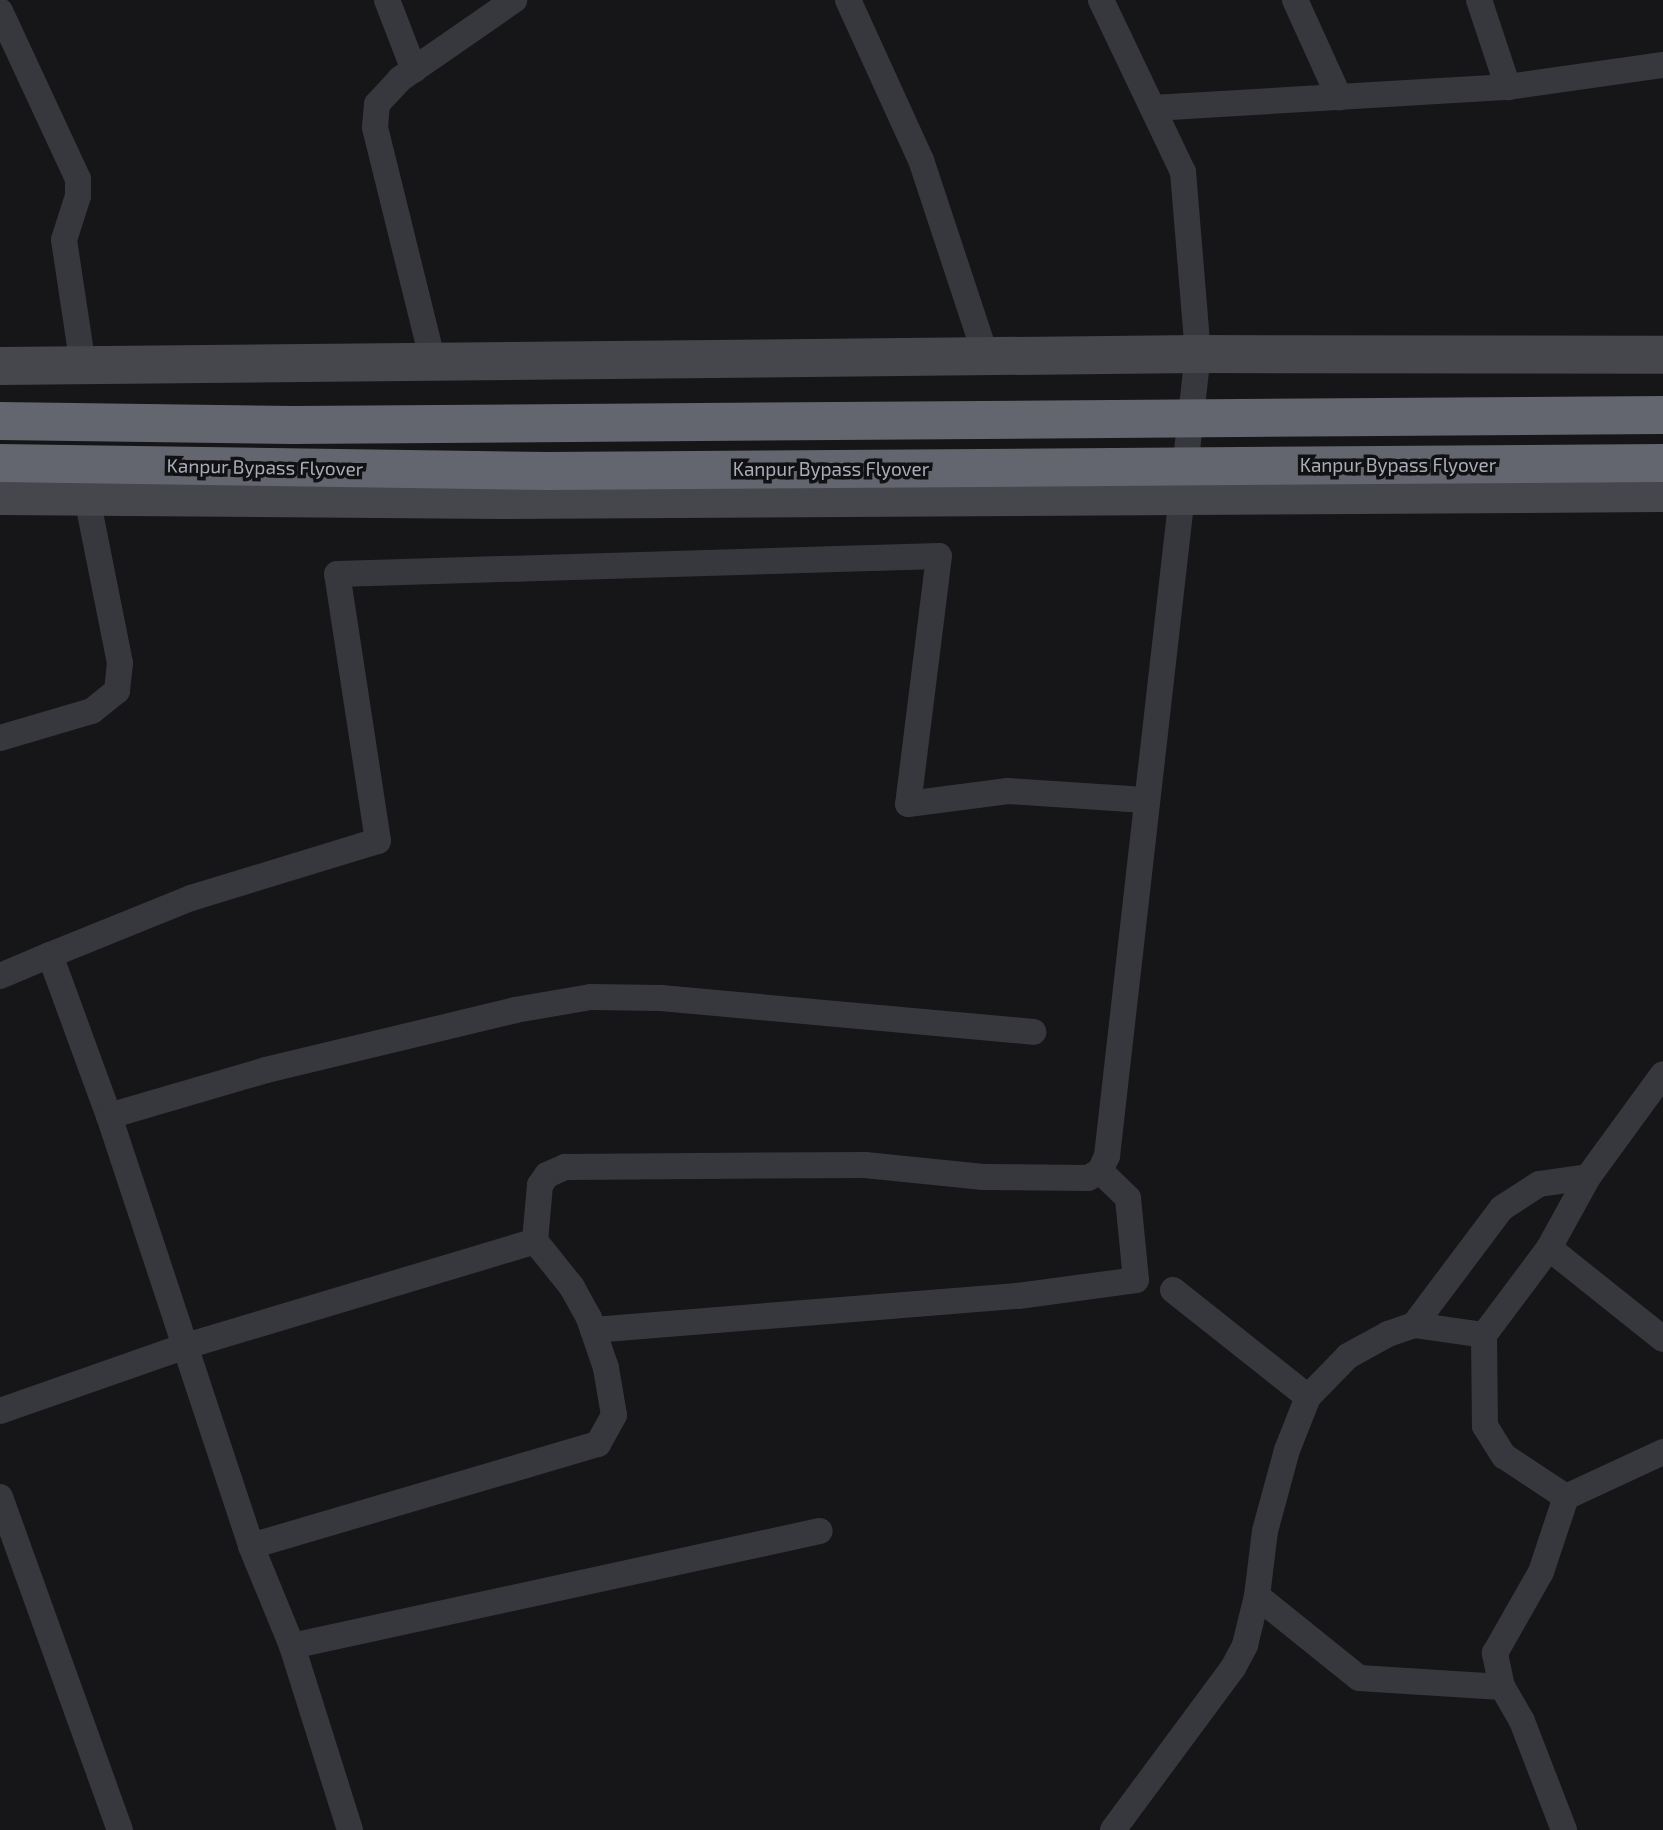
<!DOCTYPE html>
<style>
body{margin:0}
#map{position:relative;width:1663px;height:1830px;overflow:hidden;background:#161618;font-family:"Exo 2",sans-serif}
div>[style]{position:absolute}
.street>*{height:26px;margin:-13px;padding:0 13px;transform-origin:13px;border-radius:13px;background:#37383d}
.secondary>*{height:38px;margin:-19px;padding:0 19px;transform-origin:19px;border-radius:19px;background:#45474d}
.highway-bridge>*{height:38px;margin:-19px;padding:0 19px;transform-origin:19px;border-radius:19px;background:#63666e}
span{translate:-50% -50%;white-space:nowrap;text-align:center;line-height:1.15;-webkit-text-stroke:7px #111113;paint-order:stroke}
.street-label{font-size:19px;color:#a8adb8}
</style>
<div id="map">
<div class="street">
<i style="left:387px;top:0;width:75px;rotate:68.9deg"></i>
<i style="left:848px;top:0;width:176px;rotate:65.5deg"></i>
<i style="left:921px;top:160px;width:206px;rotate:71.7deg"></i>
<i style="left:1295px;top:0;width:107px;rotate:65.6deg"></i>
<i style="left:1479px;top:0;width:92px;rotate:71.6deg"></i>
<i style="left:0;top:11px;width:185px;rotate:65.1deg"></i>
<i style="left:78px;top:179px;width:17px;rotate:90deg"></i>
<i style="left:78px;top:196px;width:46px;rotate:107.7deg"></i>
<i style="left:64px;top:240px;width:126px;rotate:81.4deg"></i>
<i style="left:1153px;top:108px;width:356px;rotate:-3.4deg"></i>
<i style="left:1508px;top:87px;width:157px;rotate:-8.1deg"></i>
<i style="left:433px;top:362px;width:242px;rotate:-103.9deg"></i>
<i style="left:375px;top:127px;width:23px;rotate:-85deg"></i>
<i style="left:377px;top:104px;width:34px;rotate:-47deg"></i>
<i style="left:400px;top:79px;width:139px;rotate:-34.7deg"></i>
<i style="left:0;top:738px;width:96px;rotate:-16.4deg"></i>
<i style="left:92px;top:711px;width:32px;rotate:-39deg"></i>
<i style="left:117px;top:691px;width:28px;rotate:-84deg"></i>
<i style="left:120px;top:663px;width:168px;rotate:-101.3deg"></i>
<i style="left:50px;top:955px;width:152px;rotate:-22deg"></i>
<i style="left:191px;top:898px;width:195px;rotate:-17deg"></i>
<i style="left:378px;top:841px;width:270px;rotate:-98.7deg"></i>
<i style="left:337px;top:574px;width:602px;rotate:-1.71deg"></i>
<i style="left:939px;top:556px;width:250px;rotate:97.1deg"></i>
<i style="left:908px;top:804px;width:101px;rotate:-7.4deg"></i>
<i style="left:1008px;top:791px;width:137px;rotate:3.8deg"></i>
<i style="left:0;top:976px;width:54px;rotate:-22.8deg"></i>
<i style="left:50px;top:955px;width:171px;rotate:69.9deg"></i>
<i style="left:109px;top:1116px;width:164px;rotate:-16.3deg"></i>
<i style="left:266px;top:1070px;width:256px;rotate:-13.5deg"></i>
<i style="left:515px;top:1010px;width:77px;rotate:-9.7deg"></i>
<i style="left:591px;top:997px;width:70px;rotate:0.8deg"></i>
<i style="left:661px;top:998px;width:374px;rotate:5.2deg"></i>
<i style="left:109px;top:1116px;width:453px;rotate:71.7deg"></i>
<i style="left:251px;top:1546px;width:108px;rotate:67.7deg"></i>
<i style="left:292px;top:1646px;width:193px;rotate:72.5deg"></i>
<i style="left:1549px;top:1248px;width:146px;rotate:38.6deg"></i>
<i style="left:1173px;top:1290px;width:172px;rotate:38.4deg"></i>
<i style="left:1414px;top:1325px;width:146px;rotate:-53.1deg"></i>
<i style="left:1502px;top:1208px;width:44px;rotate:-33deg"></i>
<i style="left:1539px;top:1184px;width:49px;rotate:-8.1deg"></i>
<i style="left:593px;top:1330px;width:426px;rotate:-4.6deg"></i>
<i style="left:1018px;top:1296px;width:119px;rotate:-7.7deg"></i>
<i style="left:1136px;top:1280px;width:82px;rotate:-95.6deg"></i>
<i style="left:1128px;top:1198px;width:39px;rotate:-136deg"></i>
<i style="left:1484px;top:1335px;width:91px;rotate:89.4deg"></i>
<i style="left:1485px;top:1426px;width:36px;rotate:58deg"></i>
<i style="left:1504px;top:1456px;width:74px;rotate:33.5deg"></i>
<i style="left:1566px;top:1497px;width:107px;rotate:-24.9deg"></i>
<i style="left:0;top:1411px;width:197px;rotate:-19.3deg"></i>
<i style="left:186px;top:1346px;width:364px;rotate:-16.7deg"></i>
<i style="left:535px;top:1241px;width:56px;rotate:-84.9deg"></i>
<i style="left:540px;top:1185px;width:12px;rotate:-55deg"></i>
<i style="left:547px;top:1175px;width:20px;rotate:-24deg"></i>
<i style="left:565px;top:1167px;width:300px;rotate:-0.4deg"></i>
<i style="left:865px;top:1165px;width:119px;rotate:5.8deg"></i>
<i style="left:983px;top:1177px;width:105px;rotate:0.5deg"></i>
<i style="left:1088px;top:1178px;width:14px;rotate:-30deg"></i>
<i style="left:1100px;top:1171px;width:17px;rotate:-65deg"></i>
<i style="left:1107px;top:1156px;width:807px;rotate:-83.53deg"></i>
<i style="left:1198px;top:354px;width:183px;rotate:-94.7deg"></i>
<i style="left:1183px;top:172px;width:191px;rotate:-115.5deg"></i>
<i style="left:0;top:1497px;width:354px;rotate:70.2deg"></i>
<i style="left:251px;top:1546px;width:362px;rotate:-16.4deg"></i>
<i style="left:598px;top:1444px;width:33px;rotate:-61deg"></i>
<i style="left:614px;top:1415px;width:48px;rotate:-99.7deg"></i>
<i style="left:606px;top:1368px;width:53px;rotate:-108.8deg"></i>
<i style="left:589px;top:1318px;width:35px;rotate:-119deg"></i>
<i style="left:572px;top:1287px;width:59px;rotate:-128.8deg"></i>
<i style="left:1257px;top:1596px;width:131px;rotate:38.8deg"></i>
<i style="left:1359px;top:1678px;width:143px;rotate:3.6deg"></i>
<i style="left:292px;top:1646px;width:540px;rotate:-12.29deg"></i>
<i style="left:1113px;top:1830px;width:202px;rotate:-53.5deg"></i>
<i style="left:1233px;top:1668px;width:26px;rotate:-62deg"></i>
<i style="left:1245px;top:1645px;width:50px;rotate:-76.2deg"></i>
<i style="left:1257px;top:1596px;width:65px;rotate:-83deg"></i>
<i style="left:1265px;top:1531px;width:84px;rotate:-74.8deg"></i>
<i style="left:1287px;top:1450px;width:57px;rotate:-68.4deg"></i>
<i style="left:1308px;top:1397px;width:57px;rotate:-45.7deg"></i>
<i style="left:1348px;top:1356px;width:46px;rotate:-28.8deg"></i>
<i style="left:1388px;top:1334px;width:28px;rotate:-19deg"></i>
<i style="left:1414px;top:1325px;width:71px;rotate:8.1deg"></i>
<i style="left:1484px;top:1335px;width:109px;rotate:-53.2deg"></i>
<i style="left:1549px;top:1248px;width:81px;rotate:-61.2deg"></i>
<i style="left:1588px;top:1177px;width:127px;rotate:-53.9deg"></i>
<i style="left:1564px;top:1830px;width:117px;rotate:-111.1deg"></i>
<i style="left:1522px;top:1721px;width:39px;rotate:-120deg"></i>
<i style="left:1502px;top:1687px;width:35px;rotate:-102deg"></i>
<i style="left:1495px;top:1653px;width:93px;rotate:-60.4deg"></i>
<i style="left:1541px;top:1572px;width:79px;rotate:-71.6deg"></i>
</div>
<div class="secondary">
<i style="left:0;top:366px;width:1198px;rotate:-0.57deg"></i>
<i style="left:1198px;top:354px;width:465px;rotate:0.1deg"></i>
<i style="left:0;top:496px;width:500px;rotate:0.46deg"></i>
<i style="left:500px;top:500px;width:1163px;rotate:-0.34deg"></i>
</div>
<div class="highway-bridge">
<i style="left:0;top:421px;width:294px;rotate:0.8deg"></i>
<i style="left:294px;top:425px;width:1369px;rotate:-0.42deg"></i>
<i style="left:0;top:463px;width:548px;rotate:0.84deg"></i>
<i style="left:548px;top:471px;width:1115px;rotate:-0.41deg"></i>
</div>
<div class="street-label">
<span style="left:1398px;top:465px">Kanpur Bypass Flyover</span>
<span style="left:265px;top:467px;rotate:1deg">Kanpur Bypass Flyover</span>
<span style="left:831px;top:469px">Kanpur Bypass Flyover</span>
</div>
</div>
